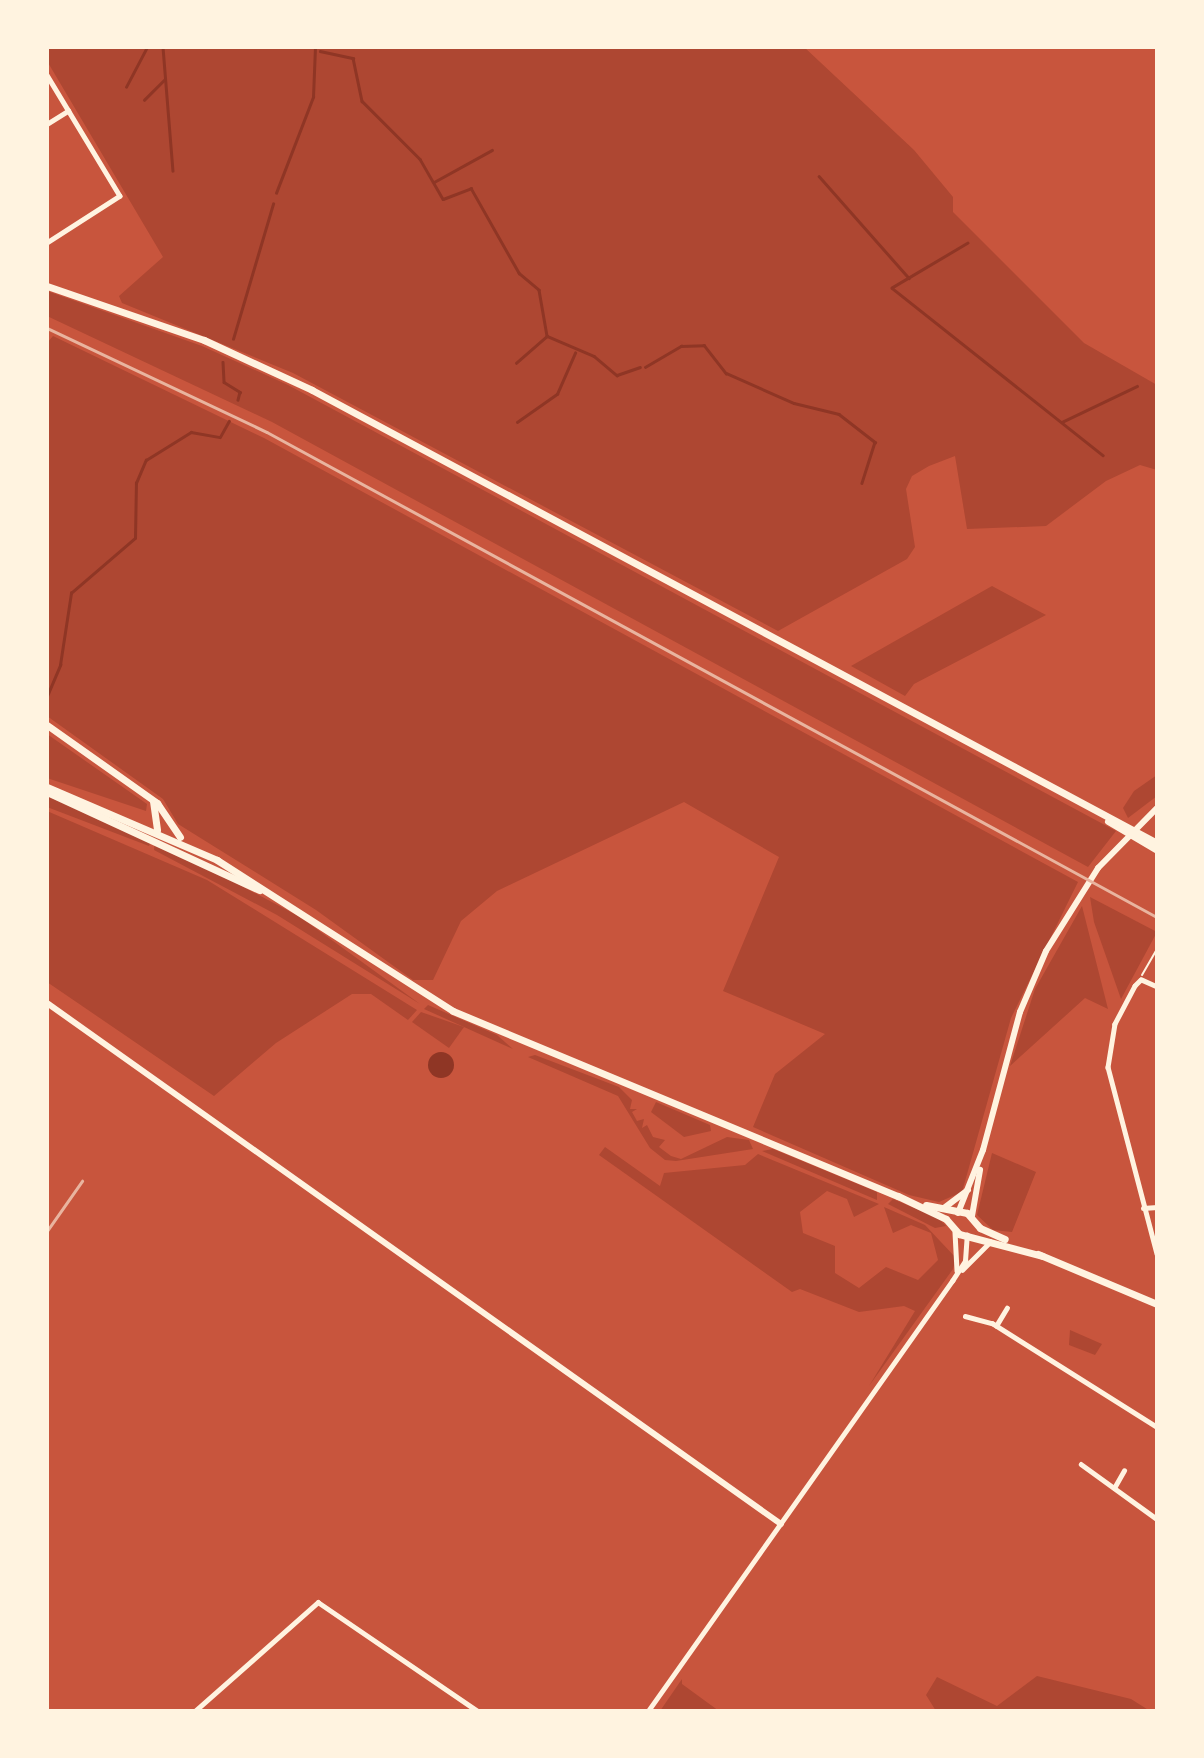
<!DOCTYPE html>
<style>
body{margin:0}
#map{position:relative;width:1204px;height:1758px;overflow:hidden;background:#c8553d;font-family:Poppins,sans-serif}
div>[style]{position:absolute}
.green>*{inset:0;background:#ae4732}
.water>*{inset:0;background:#8f3625}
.round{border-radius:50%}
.stream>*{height:2.5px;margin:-1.25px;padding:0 1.25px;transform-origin:1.25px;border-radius:1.25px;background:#8f3625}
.path>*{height:2px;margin:-1px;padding:0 1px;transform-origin:1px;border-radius:1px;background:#fff3e0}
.minor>*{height:4.5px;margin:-2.25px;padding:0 2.25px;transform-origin:2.25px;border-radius:2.25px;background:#fff3e0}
.tertiary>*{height:6px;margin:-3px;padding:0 3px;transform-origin:3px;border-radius:3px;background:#fff3e0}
.secondary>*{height:7px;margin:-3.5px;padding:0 3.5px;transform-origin:3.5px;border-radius:3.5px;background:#fff3e0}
.rail>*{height:2.5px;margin:-1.25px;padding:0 1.25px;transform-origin:1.25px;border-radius:1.25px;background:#e9b49f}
span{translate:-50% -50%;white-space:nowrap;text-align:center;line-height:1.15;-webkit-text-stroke:5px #fff3e0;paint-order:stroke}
.frame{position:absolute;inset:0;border:49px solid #fff3e0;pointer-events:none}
</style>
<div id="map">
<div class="green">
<i style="clip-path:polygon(47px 47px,804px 47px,914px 150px,953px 197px,953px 212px,1084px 343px,1157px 385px,1157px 470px,1140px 465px,1106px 481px,1046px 526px,967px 529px,955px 456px,929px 466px,912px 476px,906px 489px,915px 547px,907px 559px,778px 631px,293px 373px,122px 303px,119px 296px,163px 257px,47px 61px)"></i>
<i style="clip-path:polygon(47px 291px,202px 346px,288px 385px,1116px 831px,1088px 867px,272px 422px,47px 316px)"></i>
<i style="clip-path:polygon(53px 336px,264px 438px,1078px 882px,1011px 1018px,962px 1192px,939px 1202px,909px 1195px,753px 1127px,775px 1074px,825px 1034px,723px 991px,779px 857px,684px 802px,497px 891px,461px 921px,433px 980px,413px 980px,316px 910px,178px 824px,163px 799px,47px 716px,47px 343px)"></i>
<i style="clip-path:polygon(992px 586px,1046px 615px,914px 684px,905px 696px,851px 666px)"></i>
<i style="clip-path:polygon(47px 734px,147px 804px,146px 811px,47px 778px)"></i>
<i style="clip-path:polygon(1157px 775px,1157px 796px,1128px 818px,1123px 808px,1134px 791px)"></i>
<i style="clip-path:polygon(47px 796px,152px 839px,149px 846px,47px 807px)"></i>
<i style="clip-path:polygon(47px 811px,207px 880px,417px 1010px,408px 1020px,371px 994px,352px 994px,276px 1043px,214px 1096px,47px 982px)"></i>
<i style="clip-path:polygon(155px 840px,300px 917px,420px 1004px,277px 915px,154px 850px)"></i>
<i style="clip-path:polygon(1090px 897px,1157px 932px,1121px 999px,1094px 922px)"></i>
<i style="clip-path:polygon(1082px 906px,1108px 1009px,1085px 998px,1010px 1066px,1035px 989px)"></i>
<i style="clip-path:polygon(428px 1005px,497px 1035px,513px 1049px,424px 1009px)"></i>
<i style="clip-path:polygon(421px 1012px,464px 1027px,449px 1048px,412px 1022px)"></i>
<i style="clip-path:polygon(535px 1055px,619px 1087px,632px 1100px,630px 1109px,637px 1109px,632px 1112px,637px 1121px,644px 1119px,642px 1128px,647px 1125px,653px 1137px,665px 1140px,659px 1147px,671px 1156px,681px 1159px,727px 1137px,749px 1140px,753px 1149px,676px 1161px,665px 1160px,650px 1148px,618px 1096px,528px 1057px)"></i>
<i style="clip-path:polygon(656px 1102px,710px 1125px,711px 1131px,684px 1137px,651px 1112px)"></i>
<i style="clip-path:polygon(605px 1147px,660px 1186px,664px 1173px,745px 1165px,758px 1154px,879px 1204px,854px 1217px,847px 1199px,827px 1191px,800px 1212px,803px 1233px,835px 1246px,835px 1273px,859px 1288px,886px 1267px,918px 1280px,938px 1260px,931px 1233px,911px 1225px,893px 1233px,884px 1207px,925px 1225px,956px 1258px,953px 1269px,869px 1386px,915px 1311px,904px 1306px,859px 1312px,800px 1289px,792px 1292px,599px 1155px)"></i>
<i style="clip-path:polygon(773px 1149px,877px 1192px,877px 1200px,762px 1151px)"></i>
<i style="clip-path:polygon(992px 1153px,1036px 1172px,1012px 1232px,993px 1230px,977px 1215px)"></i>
<i style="clip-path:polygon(893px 1199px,938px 1218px,946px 1226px,935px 1228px,888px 1204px)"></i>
<i style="clip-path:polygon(1070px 1330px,1102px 1344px,1095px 1355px,1069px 1345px)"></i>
<i style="clip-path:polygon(1037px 1676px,1131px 1699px,1150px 1711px,936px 1711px,926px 1695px,937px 1677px,997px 1706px)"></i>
<i style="clip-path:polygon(682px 1679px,682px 1684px,719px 1711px,660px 1711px)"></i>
</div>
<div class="water">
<i class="round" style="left:428px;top:1052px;width:26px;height:26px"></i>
</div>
<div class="stream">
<i style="left:163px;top:47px;width:124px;rotate:85.4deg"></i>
<i style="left:320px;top:51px;width:34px;rotate:12deg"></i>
<i style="left:353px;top:58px;width:44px;rotate:78.2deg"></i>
<i style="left:362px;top:101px;width:82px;rotate:45deg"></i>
<i style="left:420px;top:159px;width:46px;rotate:60.1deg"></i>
<i style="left:443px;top:199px;width:30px;rotate:-21deg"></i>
<i style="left:471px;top:188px;width:98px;rotate:60.5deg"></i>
<i style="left:519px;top:273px;width:26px;rotate:40deg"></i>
<i style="left:539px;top:290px;width:47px;rotate:80.1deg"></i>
<i style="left:547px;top:336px;width:51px;rotate:23.1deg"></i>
<i style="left:594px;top:356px;width:30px;rotate:40deg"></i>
<i style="left:617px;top:375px;width:24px;rotate:-19deg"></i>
<i style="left:126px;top:87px;width:45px;rotate:-62.3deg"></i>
<i style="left:144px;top:100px;width:28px;rotate:-45deg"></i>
<i style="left:819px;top:176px;width:136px;rotate:48.6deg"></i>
<i style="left:434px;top:182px;width:66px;rotate:-28.9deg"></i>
<i style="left:276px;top:193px;width:103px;rotate:-68.9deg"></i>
<i style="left:313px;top:97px;width:50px;rotate:-87.7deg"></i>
<i style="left:968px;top:243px;width:88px;rotate:149.4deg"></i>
<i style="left:892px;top:288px;width:269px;rotate:38.4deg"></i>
<i style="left:233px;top:339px;width:141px;rotate:-73.5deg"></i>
<i style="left:223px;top:362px;width:20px;rotate:87deg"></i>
<i style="left:224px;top:382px;width:19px;rotate:32deg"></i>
<i style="left:240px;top:392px;width:8px;rotate:104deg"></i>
<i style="left:516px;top:363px;width:41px;rotate:-41.1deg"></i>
<i style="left:645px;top:367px;width:42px;rotate:-30.3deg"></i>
<i style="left:681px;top:346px;width:23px;rotate:-2deg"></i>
<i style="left:704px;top:345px;width:36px;rotate:52deg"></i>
<i style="left:726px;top:373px;width:74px;rotate:23.8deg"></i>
<i style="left:794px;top:403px;width:46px;rotate:13.7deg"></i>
<i style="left:839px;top:414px;width:46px;rotate:37.9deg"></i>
<i style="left:875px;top:442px;width:43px;rotate:107.6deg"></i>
<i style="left:517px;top:422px;width:49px;rotate:-35deg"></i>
<i style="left:557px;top:394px;width:45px;rotate:-66.3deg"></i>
<i style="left:1062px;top:422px;width:83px;rotate:-25.6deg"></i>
<i style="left:47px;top:696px;width:34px;rotate:-67deg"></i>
<i style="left:60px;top:665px;width:73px;rotate:-81.3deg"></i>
<i style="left:71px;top:593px;width:84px;rotate:-40.7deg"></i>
<i style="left:135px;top:538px;width:55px;rotate:-89deg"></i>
<i style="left:136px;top:483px;width:25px;rotate:-67deg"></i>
<i style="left:146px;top:460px;width:53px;rotate:-31.9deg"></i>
<i style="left:191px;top:432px;width:29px;rotate:10deg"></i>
<i style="left:220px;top:437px;width:18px;rotate:-61deg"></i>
</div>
<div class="path">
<i style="left:1157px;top:926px;width:1px;rotate:90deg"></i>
<i style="left:1142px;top:975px;width:30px;rotate:-60deg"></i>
</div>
<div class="minor">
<i style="left:47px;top:75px;width:141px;rotate:58.9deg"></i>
<i style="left:120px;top:196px;width:87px;rotate:147.2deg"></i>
<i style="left:47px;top:124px;width:25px;rotate:-32deg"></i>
<i style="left:1157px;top:987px;width:17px;rotate:-156deg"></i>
<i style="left:1141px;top:980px;width:8px;rotate:135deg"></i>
<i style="left:1135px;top:986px;width:43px;rotate:117.8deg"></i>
<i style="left:1115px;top:1024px;width:44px;rotate:99.2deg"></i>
<i style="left:1108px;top:1067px;width:193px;rotate:75.3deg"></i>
<i style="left:1143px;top:1208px;width:14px;rotate:-4deg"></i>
<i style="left:955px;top:1232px;width:39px;rotate:87deg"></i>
<i style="left:962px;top:1270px;width:40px;rotate:-45deg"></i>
<i style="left:965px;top:1316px;width:28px;rotate:15deg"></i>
<i style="left:992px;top:1323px;width:195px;rotate:32.2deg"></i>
<i style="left:996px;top:1326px;width:21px;rotate:-59deg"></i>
<i style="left:1081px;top:1464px;width:94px;rotate:35.9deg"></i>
<i style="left:1114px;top:1488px;width:20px;rotate:-60deg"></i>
<i style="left:195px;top:1711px;width:164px;rotate:-41.5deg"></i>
<i style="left:318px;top:1602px;width:194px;rotate:34.3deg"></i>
<i style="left:648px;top:1711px;width:527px;rotate:-54.74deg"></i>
<i style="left:952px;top:1281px;width:24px;rotate:-57deg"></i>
<i style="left:965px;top:1261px;width:26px;rotate:-86deg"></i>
</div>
<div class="tertiary">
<i style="left:47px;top:1003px;width:900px;rotate:35.37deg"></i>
<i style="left:944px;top:1208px;width:30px;rotate:-37deg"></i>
<i style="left:958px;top:1213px;width:68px;rotate:-68.4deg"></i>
<i style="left:983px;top:1150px;width:143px;rotate:-75deg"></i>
<i style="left:1020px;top:1012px;width:66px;rotate:-66.9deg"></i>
<i style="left:1046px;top:951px;width:98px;rotate:-57.9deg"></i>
<i style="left:1098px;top:868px;width:84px;rotate:-45.5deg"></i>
<i style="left:972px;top:1216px;width:47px;rotate:-80.1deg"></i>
</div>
<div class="secondary">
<i style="left:47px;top:286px;width:166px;rotate:19deg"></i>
<i style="left:204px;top:340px;width:119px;rotate:24.8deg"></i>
<i style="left:312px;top:390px;width:959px;rotate:28.2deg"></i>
<i style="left:47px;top:725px;width:135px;rotate:35.3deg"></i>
<i style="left:157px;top:803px;width:41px;rotate:55.9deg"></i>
<i style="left:47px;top:787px;width:185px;rotate:23.2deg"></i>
<i style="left:217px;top:860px;width:280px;rotate:32.6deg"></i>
<i style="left:453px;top:1011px;width:482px;rotate:22.6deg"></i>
<i style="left:898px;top:1196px;width:53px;rotate:25.6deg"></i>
<i style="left:946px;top:1219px;width:20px;rotate:49deg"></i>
<i style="left:959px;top:1234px;width:86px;rotate:14.8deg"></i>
<i style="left:47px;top:792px;width:234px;rotate:24.8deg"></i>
<i style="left:153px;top:801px;width:29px;rotate:82deg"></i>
<i style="left:1108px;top:821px;width:57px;rotate:30.6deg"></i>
<i style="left:926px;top:1205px;width:42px;rotate:11deg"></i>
<i style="left:967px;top:1213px;width:20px;rotate:49deg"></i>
<i style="left:980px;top:1228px;width:27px;rotate:24deg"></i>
<i style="left:1038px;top:1254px;width:129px;rotate:22.8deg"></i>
</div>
<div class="rail">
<i style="left:47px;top:328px;width:243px;rotate:25.3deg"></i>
<i style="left:267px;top:432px;width:1014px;rotate:28.59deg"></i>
<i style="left:47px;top:1231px;width:61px;rotate:-55deg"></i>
</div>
<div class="frame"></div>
</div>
